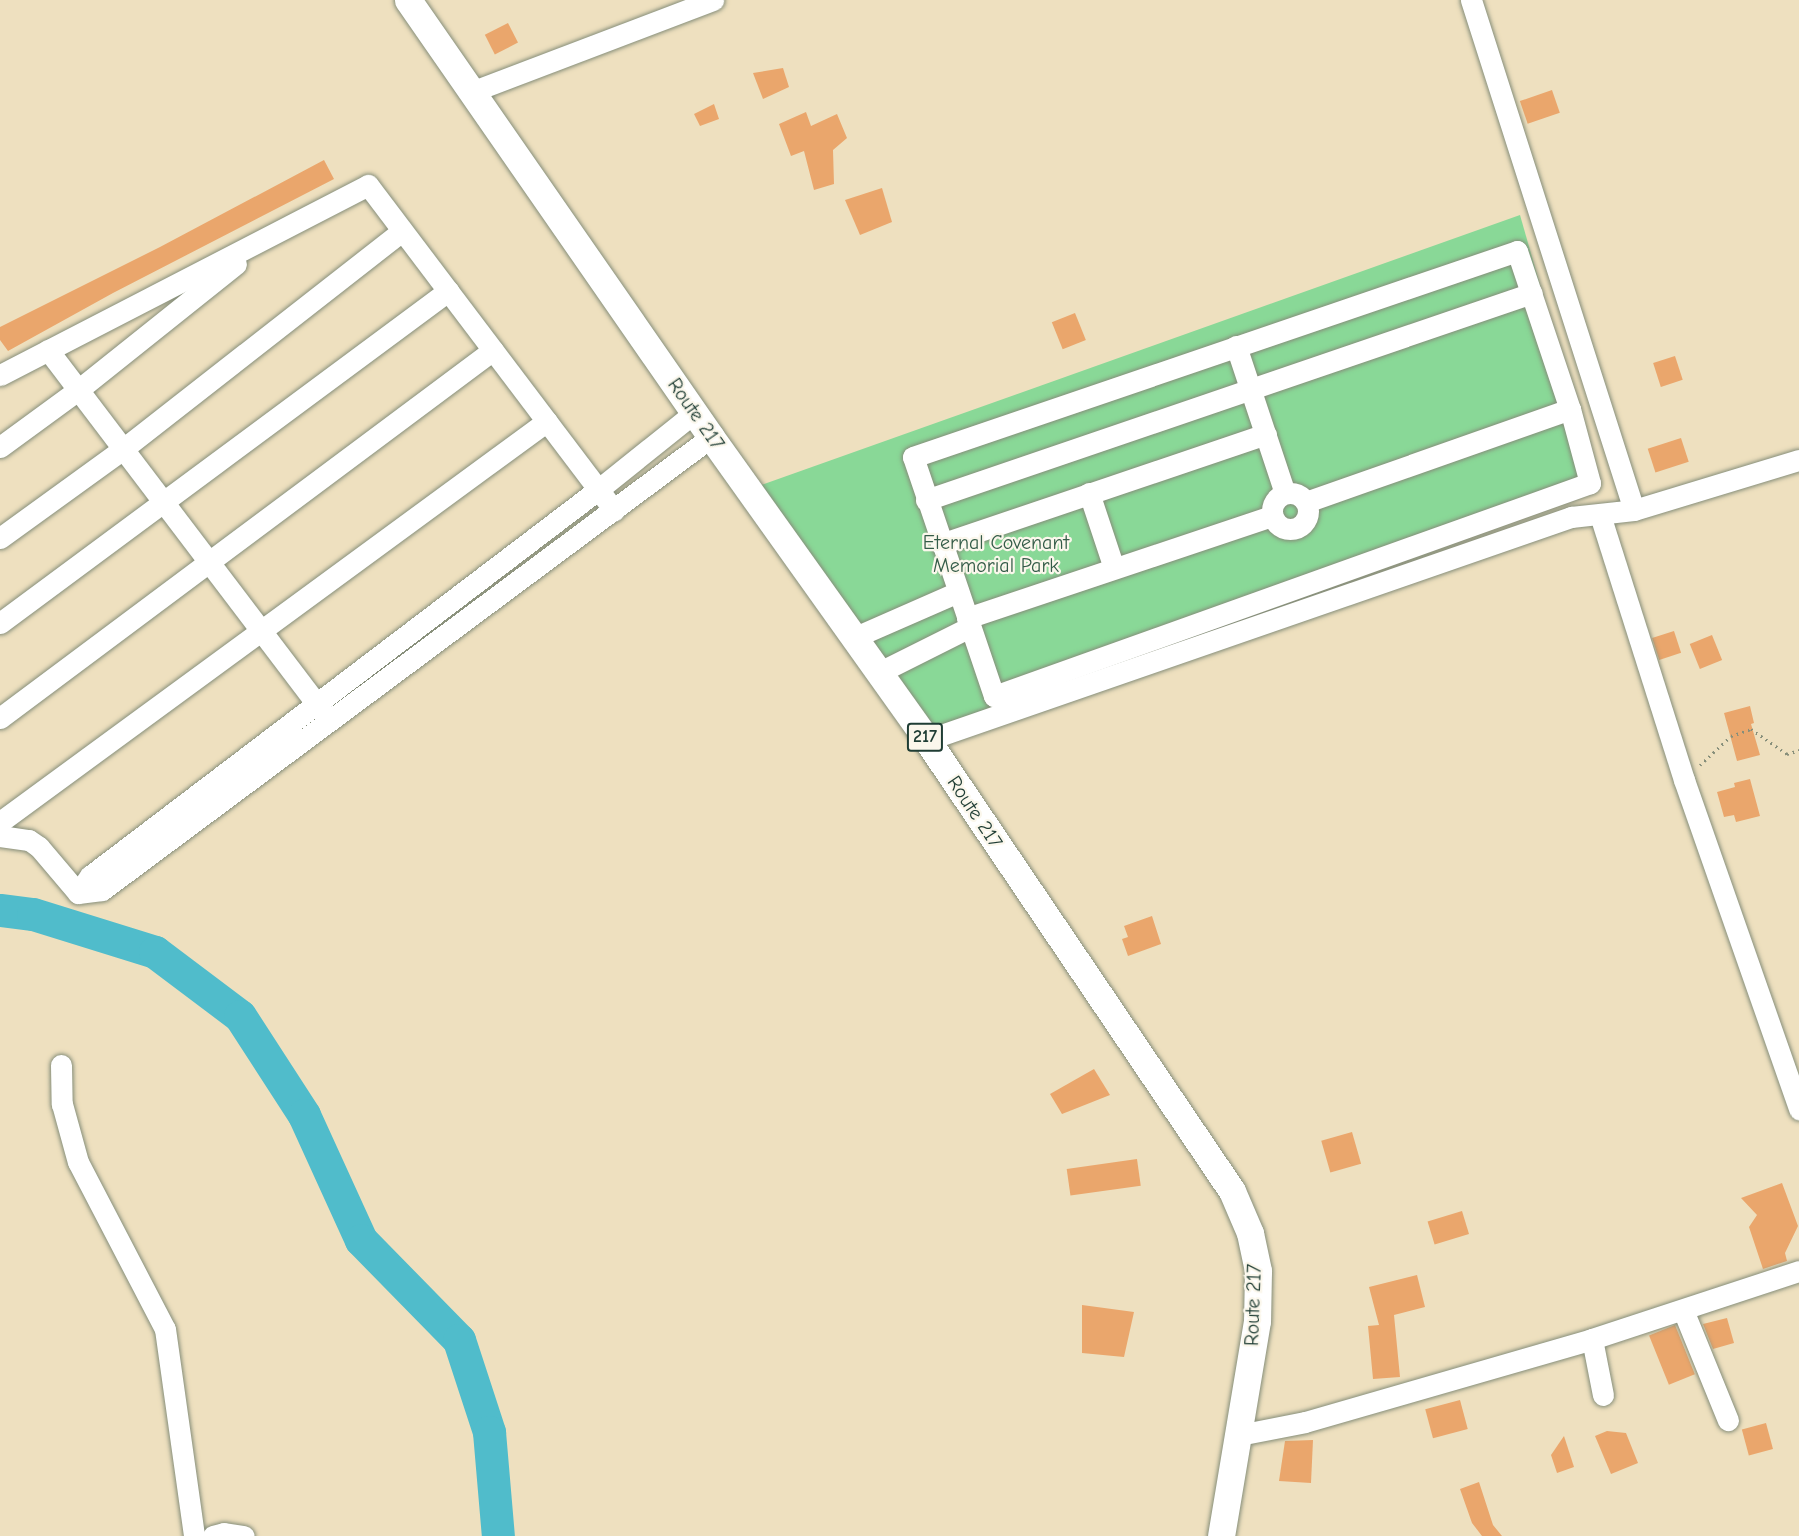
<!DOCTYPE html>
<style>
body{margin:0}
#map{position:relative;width:1799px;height:1536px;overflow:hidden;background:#eee0bf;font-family:"Comic Neue",sans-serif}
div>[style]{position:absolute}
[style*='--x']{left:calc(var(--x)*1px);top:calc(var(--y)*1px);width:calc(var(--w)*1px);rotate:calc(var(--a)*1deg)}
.green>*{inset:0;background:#89d897}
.river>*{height:33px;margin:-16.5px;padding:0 16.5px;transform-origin:16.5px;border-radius:16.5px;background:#50bccb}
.building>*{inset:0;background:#eaa66c;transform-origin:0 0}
.path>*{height:3px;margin-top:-1.5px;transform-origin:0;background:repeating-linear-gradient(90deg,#868e7a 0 1.5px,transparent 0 6px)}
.roads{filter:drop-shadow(0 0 2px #868e7a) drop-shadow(0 0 2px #868e7a)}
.minor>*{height:21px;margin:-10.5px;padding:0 10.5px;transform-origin:10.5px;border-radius:10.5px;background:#fff}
.minor>.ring{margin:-10.5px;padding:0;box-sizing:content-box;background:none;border:21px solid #fff;border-radius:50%}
.major>*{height:27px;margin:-13.5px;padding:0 13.5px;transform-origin:13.5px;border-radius:13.5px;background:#fff}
span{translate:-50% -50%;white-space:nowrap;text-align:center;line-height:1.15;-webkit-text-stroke:4.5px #fbf7ec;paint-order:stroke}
.shield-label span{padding:2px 4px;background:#fbf7ec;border:2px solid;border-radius:4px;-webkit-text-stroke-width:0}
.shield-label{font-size:18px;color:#1f3d34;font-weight:700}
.street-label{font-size:20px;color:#1f3d34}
.park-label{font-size:20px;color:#345c48}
</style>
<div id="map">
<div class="green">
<i style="clip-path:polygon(1520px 215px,1598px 488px,928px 734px,753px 488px)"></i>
</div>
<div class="river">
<i style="--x:0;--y:910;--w:33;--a:7"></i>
<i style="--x:33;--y:914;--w:128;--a:17.3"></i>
<i style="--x:155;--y:952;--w:106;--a:37"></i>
<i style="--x:240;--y:1016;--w:118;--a:57.1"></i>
<i style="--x:304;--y:1115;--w:137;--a:65.5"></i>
<i style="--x:361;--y:1240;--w:140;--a:45.6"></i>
<i style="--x:459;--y:1340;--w:97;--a:71.9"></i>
<i style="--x:489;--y:1432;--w:104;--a:85.1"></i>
</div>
<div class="building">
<i style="left:508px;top:23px;width:22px;height:26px;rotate:63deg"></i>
<i style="clip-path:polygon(783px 68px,789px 87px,763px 99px,753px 73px)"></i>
<i style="left:1552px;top:90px;width:24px;height:34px;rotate:71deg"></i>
<i style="clip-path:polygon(714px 104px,719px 119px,700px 126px,694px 114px)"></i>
<i style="clip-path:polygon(806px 112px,811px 126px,837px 114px,847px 138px,833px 150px,834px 184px,814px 190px,804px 151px,791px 156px,779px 124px)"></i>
<i style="clip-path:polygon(324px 160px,334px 179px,113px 293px,8px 351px,0 340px,0 327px,160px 247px)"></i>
<i style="clip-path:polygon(882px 188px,892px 222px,860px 235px,845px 200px)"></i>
<i style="left:1075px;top:313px;width:29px;height:25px;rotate:68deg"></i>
<i style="left:1675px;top:356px;width:25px;height:23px;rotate:72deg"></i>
<i style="left:1681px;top:438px;width:25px;height:35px;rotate:72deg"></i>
<i style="left:1674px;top:631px;width:23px;height:23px;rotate:72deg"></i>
<i style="left:1712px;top:635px;width:27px;height:24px;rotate:68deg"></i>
<i style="clip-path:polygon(1750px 706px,1754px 723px,1751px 724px,1760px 755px,1737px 761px,1724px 713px)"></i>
<i style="clip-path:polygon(1750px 779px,1760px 816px,1736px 822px,1734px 815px,1724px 817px,1717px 792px,1735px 787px,1734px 783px)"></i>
<i style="clip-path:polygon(1152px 916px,1161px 944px,1128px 956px,1122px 939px,1128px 937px,1124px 926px)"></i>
<i style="clip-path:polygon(1094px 1069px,1110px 1095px,1062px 1114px,1050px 1094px)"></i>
<i style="left:1352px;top:1132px;width:33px;height:32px;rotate:74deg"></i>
<i style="left:1137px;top:1159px;width:27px;height:71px;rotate:82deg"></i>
<i style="clip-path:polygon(1782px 1183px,1798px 1226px,1785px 1253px,1787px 1261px,1763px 1269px,1749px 1227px,1757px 1215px,1741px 1198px)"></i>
<i style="left:1462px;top:1211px;width:24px;height:36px;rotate:73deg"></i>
<i style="clip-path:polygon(1417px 1275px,1425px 1307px,1394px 1315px,1400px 1377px,1373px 1379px,1368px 1326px,1379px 1325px,1369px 1287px)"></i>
<i style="clip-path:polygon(1082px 1305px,1134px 1312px,1124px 1357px,1082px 1353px)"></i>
<i style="clip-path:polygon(1727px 1318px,1734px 1343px,1713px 1349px,1703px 1324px)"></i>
<i style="left:1675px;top:1325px;width:53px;height:28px;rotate:68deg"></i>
<i style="left:1460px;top:1400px;width:30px;height:36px;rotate:75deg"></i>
<i style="left:1766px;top:1423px;width:27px;height:25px;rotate:75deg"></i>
<i style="clip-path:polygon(1607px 1431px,1626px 1433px,1638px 1463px,1611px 1474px,1595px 1436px)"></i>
<i style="clip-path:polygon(1564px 1436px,1574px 1467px,1557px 1473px,1551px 1455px)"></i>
<i style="clip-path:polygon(1313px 1440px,1311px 1483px,1279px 1481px,1285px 1441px)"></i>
<i style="clip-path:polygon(1479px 1482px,1493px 1525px,1502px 1536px,1482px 1536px,1472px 1523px,1460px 1489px)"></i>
</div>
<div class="path">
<i style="--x:1700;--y:765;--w:42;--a:-43.1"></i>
<i style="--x:1731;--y:736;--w:21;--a:-19"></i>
<i style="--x:1751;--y:729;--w:44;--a:34.8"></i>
<i style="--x:1787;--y:754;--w:13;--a:-18"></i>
</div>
<div class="roads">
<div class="minor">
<i style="--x:1471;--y:0;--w:535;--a:72.28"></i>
<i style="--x:471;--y:92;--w:259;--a:-20.8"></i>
<i style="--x:1517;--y:251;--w:167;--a:71.5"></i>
<i style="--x:1570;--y:409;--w:77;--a:74.9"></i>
<i style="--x:1590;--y:483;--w:633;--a:160.33"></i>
<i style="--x:994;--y:696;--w:252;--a:-108.7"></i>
<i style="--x:913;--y:457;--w:638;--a:-18.83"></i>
<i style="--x:1236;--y:346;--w:155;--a:71.6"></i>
<i style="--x:48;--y:350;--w:458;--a:52.8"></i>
<i style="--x:0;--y:375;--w:414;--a:-27.3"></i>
<i style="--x:368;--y:185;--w:408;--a:52.9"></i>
<i style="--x:0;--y:447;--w:97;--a:-36.2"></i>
<i style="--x:78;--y:390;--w:202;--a:-38.6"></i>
<i class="ring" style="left:1272px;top:493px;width:15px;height:15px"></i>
<i style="--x:1089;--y:493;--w:79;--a:71.6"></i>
<i style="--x:926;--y:500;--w:640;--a:-18.86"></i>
<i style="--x:1306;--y:502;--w:280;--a:-19.4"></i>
<i style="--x:1600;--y:515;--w:278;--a:72.4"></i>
<i style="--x:1684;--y:780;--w:349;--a:70.7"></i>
<i style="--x:0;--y:538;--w:152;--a:-35.9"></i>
<i style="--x:123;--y:449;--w:354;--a:-38"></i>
<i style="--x:941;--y:544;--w:343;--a:-18.7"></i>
<i style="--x:967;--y:618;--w:322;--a:-18.5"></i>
<i style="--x:0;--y:623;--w:558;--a:-36.54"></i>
<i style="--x:853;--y:638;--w:115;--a:-23.7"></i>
<i style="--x:878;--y:673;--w:103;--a:-26.6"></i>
<i style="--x:0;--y:718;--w:615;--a:-36.74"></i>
<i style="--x:927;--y:740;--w:682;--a:-19.1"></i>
<i style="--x:1571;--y:517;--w:63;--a:-6.3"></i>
<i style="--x:1634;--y:510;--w:172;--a:-16.9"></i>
<i style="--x:0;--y:822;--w:678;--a:-36.24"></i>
<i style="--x:0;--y:836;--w:29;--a:8"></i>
<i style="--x:29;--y:840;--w:12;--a:35"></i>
<i style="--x:39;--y:847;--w:60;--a:49.7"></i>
<i style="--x:78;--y:893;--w:24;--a:-7"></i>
<i style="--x:102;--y:890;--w:759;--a:-36.64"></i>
<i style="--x:78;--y:893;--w:21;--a:-55"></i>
<i style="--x:90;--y:876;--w:639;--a:-37.25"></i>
<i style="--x:599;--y:489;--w:123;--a:-38.7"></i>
<i style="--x:61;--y:1065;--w:39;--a:89"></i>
<i style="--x:62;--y:1104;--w:60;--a:74.6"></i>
<i style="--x:78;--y:1162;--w:188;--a:62.5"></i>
<i style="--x:165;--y:1329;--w:209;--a:82"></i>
<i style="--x:1683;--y:1310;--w:119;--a:67.8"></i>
<i style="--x:1592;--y:1339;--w:57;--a:78.9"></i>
<i style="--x:1239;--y:1435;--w:67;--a:-11.1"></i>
<i style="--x:1305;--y:1422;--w:299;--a:-16.1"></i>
<i style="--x:1592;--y:1339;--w:218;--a:-18.2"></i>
<i style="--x:213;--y:1536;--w:11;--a:-15"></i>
<i style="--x:224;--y:1533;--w:20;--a:9"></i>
</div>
<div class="major">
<i style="--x:408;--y:0;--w:532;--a:55.26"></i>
<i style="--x:711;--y:437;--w:372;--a:54.5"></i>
<i style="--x:927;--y:740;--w:544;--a:55.93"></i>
<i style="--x:1232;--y:1191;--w:46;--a:66.8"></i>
<i style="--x:1250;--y:1233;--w:39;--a:78"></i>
<i style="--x:1258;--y:1271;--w:50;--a:91.1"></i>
<i style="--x:1257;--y:1321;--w:218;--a:99.5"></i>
</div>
</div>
<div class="shield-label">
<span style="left:925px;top:737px">217</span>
</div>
<div class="street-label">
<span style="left:696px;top:414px;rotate:55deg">Route 217</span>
<span style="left:975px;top:812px;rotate:56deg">Route 217</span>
<span style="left:1253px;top:1305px;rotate:-88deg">Route 217</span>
</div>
<div class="park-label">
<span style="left:996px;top:554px">Eternal Covenant<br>Memorial Park</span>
</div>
</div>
